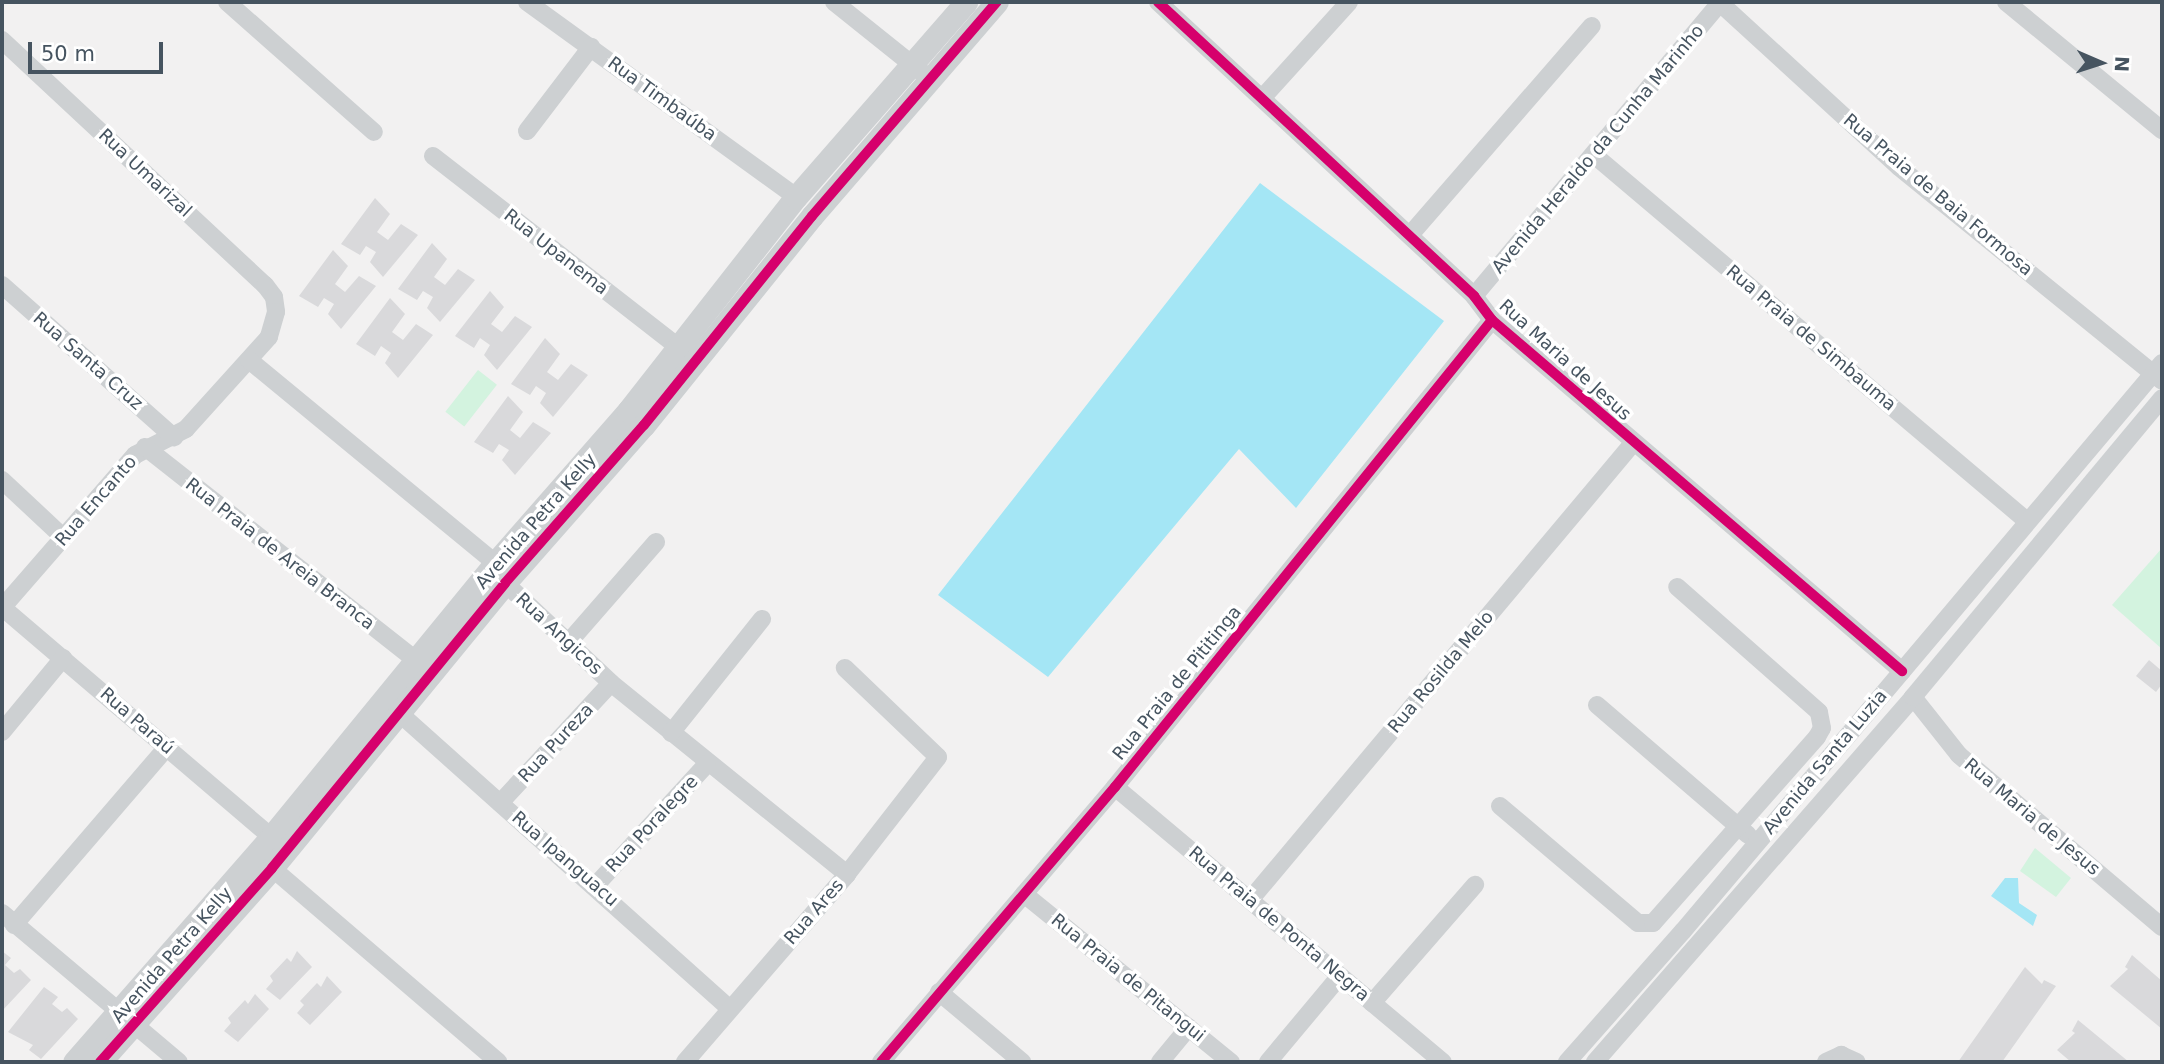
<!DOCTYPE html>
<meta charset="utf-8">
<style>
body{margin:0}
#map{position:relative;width:2164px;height:1064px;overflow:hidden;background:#f2f1f1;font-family:"DejaVu Sans",sans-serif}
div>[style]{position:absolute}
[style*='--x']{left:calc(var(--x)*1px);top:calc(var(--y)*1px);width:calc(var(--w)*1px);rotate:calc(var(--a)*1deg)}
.green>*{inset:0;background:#d3f3df;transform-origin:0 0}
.water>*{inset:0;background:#a4e6f5}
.building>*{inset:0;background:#d9d9db}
.minor>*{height:18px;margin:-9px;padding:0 9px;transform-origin:9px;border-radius:9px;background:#cdd0d2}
.tertiary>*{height:23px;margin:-11.5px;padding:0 11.5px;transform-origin:11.5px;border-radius:11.5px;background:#cdd0d2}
.cycleway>*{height:10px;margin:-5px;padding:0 5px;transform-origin:5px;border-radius:5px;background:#d6006c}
span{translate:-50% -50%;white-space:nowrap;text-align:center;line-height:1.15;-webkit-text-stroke:7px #fff;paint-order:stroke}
.street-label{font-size:18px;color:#465460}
.frame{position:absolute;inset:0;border:4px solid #465460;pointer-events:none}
.north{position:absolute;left:2066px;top:28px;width:70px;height:70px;-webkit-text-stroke:5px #fff;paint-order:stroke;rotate:93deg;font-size:19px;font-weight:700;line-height:28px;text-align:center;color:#465460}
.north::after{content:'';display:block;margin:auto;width:24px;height:32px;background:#465460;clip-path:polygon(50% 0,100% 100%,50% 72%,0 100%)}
.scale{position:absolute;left:28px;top:42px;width:135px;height:32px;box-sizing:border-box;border:4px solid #465460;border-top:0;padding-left:9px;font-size:21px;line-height:24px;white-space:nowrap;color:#465460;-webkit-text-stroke:5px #fff;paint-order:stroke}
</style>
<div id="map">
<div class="green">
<i style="left:478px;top:370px;width:24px;height:53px;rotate:38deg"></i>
<i style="clip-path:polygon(2162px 548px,2162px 649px,2112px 605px)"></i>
<i style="clip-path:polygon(2035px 848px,2071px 878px,2056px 897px,2020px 871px)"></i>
</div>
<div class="water">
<i style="clip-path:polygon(1260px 183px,1444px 321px,1296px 508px,1239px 449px,1048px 677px,938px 595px)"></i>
<i style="clip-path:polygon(2005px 878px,2018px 878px,2019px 903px,2037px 915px,2033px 926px,1991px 896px)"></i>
</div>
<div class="building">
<i style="clip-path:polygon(375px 198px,390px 214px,377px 232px,388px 240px,401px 224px,418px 235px,383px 277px,370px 262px,376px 252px,366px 246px,360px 255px,341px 244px)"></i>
<i style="clip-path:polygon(432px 243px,447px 259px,434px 277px,445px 285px,458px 269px,475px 280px,440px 322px,427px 308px,433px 297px,423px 291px,417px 300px,398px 289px)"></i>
<i style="clip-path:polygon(333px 250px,348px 266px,335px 284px,345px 292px,359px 276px,376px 286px,341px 329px,328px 314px,334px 304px,324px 298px,318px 307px,299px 296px)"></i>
<i style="clip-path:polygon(490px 291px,504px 307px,491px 324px,502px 332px,515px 316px,532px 327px,497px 370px,484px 355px,490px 345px,480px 338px,474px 348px,455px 336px)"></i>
<i style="clip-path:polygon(390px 298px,405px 314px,392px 332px,403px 340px,416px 324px,433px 335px,398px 378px,385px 363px,391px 353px,381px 346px,375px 356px,356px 344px)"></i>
<i style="clip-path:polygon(545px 338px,560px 354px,547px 372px,558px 380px,571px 364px,588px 375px,553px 417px,540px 403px,546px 393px,536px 386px,530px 395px,511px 384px)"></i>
<i style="clip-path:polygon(508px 396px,523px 412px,510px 430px,520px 438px,533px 422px,551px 433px,515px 475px,502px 460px,509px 450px,499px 444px,493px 453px,474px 442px)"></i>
<i style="clip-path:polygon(2149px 660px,2162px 671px,2162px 684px,2156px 692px,2136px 676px)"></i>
<i style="clip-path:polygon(2px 951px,11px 958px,5px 965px,14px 973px,20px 969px,31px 980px,2px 1011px)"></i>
<i style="clip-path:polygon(297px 951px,312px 967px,280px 1000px,266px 989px,273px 981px,270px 976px,287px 958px,291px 962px)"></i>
<i style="clip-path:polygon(2132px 955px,2162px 981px,2162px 1029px,2110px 986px,2128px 969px,2125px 967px)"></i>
<i style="clip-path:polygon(2025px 967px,2042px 984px,2044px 980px,2056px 986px,2002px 1062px,1958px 1062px)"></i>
<i style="clip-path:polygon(327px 976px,342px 992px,310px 1025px,297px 1013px,304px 1005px,300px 1001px,317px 983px,321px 987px)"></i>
<i style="clip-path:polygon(44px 987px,58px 997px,52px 1004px,62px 1012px,67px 1008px,78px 1019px,41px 1059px,29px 1050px,33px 1045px,8px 1032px)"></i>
<i style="clip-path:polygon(255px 994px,269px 1009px,238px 1042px,224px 1031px,231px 1023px,228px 1018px,245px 1000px,248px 1004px)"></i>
<i style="clip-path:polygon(2078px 1020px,2129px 1062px,2071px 1062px,2057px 1050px,2075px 1033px,2072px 1031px)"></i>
</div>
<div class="minor">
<i style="--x:227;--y:2;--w:196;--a:41.5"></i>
<i style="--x:527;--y:2;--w:332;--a:35.9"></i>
<i style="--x:834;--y:2;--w:122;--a:38.7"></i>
<i style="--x:1158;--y:2;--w:432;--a:42.9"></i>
<i style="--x:1474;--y:296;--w:30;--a:53"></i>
<i style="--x:1492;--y:320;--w:540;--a:40.57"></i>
<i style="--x:1719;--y:2;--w:244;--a:42.5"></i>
<i style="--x:1899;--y:167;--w:339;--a:39.1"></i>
<i style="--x:2006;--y:2;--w:202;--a:39.4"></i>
<i style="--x:2;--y:40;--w:359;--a:43"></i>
<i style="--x:265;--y:285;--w:15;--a:53"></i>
<i style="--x:274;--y:297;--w:15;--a:82"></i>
<i style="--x:276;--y:312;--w:26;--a:106"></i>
<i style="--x:269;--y:337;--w:124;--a:132.1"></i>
<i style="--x:186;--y:429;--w:57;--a:153"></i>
<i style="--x:135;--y:455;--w:203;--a:131"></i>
<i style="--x:1263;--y:97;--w:128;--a:-47.8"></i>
<i style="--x:527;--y:131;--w:106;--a:-52.7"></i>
<i style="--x:1594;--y:155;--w:567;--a:40.21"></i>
<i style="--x:433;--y:156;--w:311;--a:37.9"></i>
<i style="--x:1410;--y:235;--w:277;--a:-49"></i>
<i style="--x:2;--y:285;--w:230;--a:41.5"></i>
<i style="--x:1474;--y:296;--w:384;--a:-50"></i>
<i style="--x:249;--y:360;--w:319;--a:39.5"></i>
<i style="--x:495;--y:563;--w:22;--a:63"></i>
<i style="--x:505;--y:583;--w:146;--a:43.3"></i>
<i style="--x:611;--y:683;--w:304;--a:39"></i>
<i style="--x:145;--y:447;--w:345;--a:38.2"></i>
<i style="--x:2;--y:480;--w:83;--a:43.1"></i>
<i style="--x:2;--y:607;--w:354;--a:40.5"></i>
<i style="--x:568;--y:643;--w:134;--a:-48.9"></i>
<i style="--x:1913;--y:697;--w:74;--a:51.6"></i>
<i style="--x:1959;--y:755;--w:266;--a:40.3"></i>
<i style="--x:1597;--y:705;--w:199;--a:40.7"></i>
<i style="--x:398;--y:712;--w:445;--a:41.8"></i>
<i style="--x:2;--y:732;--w:96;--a:-50.5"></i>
<i style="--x:671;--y:733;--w:146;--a:-51.4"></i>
<i style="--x:1115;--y:787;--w:428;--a:40"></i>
<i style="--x:500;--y:803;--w:163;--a:-47.2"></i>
<i style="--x:1500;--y:806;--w:181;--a:40.3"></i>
<i style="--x:1638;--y:923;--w:15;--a:0"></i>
<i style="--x:1653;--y:923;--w:248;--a:-48.6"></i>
<i style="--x:1817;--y:737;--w:10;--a:-61"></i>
<i style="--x:1822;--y:728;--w:16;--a:-101"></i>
<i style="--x:1819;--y:712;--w:189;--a:-138.6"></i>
<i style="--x:272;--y:868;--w:298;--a:40.6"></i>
<i style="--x:596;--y:885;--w:164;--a:-47.5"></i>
<i style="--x:1024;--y:894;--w:267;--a:39.1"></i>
<i style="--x:1250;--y:900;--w:596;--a:-50.03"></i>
<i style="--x:2;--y:913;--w:231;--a:40.1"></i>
<i style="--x:14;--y:925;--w:235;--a:-49.3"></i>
<i style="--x:939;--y:992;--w:109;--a:40.1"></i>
<i style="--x:1372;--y:1003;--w:157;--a:-48.9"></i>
<i style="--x:685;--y:1062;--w:248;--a:-49.2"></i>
<i style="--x:847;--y:874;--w:148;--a:-52.1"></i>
<i style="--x:938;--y:757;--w:129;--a:-136.3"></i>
<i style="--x:881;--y:1062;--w:361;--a:-49.6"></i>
<i style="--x:1115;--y:787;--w:600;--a:-51.09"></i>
<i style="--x:1160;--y:1062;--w:45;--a:-50.4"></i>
<i style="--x:1268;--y:1062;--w:112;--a:-50.1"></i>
<i style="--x:1567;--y:1062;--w:175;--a:-48.5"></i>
<i style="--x:1683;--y:931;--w:743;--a:-49.86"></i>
<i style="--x:1595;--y:1062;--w:484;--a:-48.9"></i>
<i style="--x:1913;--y:697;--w:389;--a:-50.2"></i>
<i style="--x:1826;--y:1062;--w:17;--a:-25"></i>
<i style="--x:1841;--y:1055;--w:17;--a:24"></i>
</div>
<div class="tertiary">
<i style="--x:74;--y:1062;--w:299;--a:-48.8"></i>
<i style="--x:271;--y:837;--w:354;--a:-50.7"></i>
<i style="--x:495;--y:563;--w:202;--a:-48.8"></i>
<i style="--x:628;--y:411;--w:272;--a:-51.9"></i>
<i style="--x:796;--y:197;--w:259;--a:-48.9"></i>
<i style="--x:100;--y:1062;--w:259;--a:-48.4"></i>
<i style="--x:272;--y:868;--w:368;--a:-50.7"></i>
<i style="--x:505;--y:583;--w:210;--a:-48.7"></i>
<i style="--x:644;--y:425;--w:268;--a:-51.2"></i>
<i style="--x:812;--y:216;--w:283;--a:-49.2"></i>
</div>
<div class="cycleway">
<i style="--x:1158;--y:2;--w:432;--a:42.9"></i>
<i style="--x:1474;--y:296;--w:30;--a:53"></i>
<i style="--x:1492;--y:320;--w:540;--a:40.57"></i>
<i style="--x:100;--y:1062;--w:259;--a:-48.4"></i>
<i style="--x:272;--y:868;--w:368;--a:-50.7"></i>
<i style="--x:505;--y:583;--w:210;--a:-48.7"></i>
<i style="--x:644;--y:425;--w:268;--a:-51.2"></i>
<i style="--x:812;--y:216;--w:283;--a:-49.2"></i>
<i style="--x:881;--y:1062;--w:361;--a:-49.6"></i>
<i style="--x:1115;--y:787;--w:600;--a:-51.09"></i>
</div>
<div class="street-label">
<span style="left:662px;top:99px;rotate:36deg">Rua Timbaúba</span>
<span style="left:1598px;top:149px;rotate:-50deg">Avenida Heraldo da Cunha Marinho</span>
<span style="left:145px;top:173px;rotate:43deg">Rua Umarizal</span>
<span style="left:1938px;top:195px;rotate:40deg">Rua Praia de Baia Formosa</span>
<span style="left:556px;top:252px;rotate:38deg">Rua Upanema</span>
<span style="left:1811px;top:338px;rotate:40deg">Rua Praia de Simbauma</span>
<span style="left:1565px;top:360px;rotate:42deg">Rua Maria de Jesus</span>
<span style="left:88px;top:361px;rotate:41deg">Rua Santa Cruz</span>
<span style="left:96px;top:501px;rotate:-49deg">Rua Encanto</span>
<span style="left:536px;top:521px;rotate:-49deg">Avenida Petra Kelly</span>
<span style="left:280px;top:554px;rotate:38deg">Rua Praia de Areia Branca</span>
<span style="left:559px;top:634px;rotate:43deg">Rua Angicos</span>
<span style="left:1441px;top:672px;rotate:-50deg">Rua Rosilda Melo</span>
<span style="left:1177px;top:683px;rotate:-51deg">Rua Praia de Pititinga</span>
<span style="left:137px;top:721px;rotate:41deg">Rua Paraú</span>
<span style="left:556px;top:743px;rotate:-47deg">Rua Pureza</span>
<span style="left:1825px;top:762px;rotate:-50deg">Avenida Santa Luzia</span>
<span style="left:2032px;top:817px;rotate:40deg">Rua Maria de Jesus</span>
<span style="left:652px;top:824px;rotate:-47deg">Rua Poralegre</span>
<span style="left:565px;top:859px;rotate:41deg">Rua Ipanguacu</span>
<span style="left:814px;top:912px;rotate:-49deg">Rua Ares</span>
<span style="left:1279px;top:924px;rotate:40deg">Rua Praia de Ponta Negra</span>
<span style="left:172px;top:955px;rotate:-49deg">Avenida Petra Kelly</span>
<span style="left:1128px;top:978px;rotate:39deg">Rua Praia de Pitangui</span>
</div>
<div class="frame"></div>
<div class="north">N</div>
<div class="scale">50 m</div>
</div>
